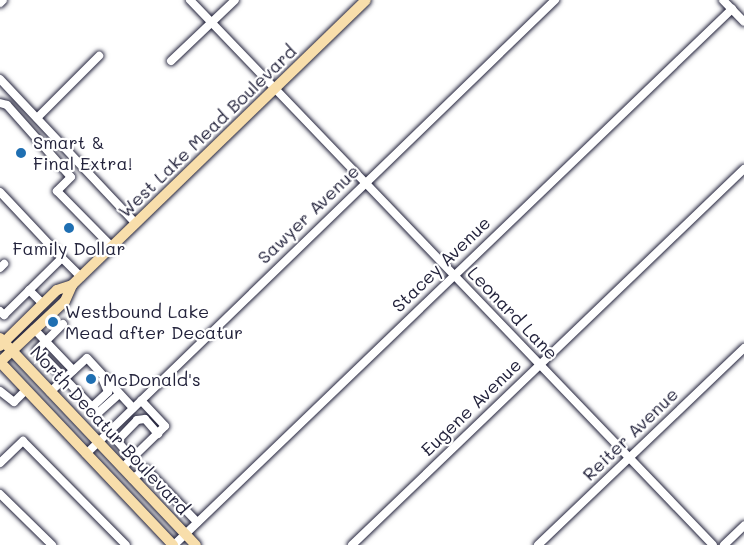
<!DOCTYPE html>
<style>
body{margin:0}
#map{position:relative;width:744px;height:545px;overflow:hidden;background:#fff;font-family:Mali,sans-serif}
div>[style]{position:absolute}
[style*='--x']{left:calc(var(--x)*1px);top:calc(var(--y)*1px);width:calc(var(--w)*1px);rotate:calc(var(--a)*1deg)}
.roads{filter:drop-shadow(0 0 2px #22223b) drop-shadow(0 0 2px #22223b)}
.minor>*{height:8px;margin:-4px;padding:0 4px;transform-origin:4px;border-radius:4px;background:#fff}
.major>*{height:10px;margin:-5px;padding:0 5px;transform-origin:5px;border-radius:5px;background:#f8deab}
.dots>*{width:16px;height:16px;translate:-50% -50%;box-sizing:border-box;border:3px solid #fff;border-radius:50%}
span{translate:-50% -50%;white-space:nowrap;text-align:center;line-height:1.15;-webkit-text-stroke:4.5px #fff;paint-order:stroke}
.street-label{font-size:18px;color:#22223b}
.poi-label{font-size:18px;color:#22223b}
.left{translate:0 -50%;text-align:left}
</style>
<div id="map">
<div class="roads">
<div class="minor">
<i style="--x:190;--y:0;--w:755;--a:46.18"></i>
<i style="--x:723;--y:0;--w:30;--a:46"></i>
<i style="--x:0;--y:3;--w:4;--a:-45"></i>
<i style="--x:171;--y:61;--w:88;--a:-43.6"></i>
<i style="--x:0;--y:79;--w:197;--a:46.8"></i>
<i style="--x:0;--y:103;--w:7;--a:16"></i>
<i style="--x:7;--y:105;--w:96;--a:48.4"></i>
<i style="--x:71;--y:177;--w:20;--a:135"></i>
<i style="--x:57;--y:191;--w:78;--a:45.5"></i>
<i style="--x:37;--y:118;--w:88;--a:-45"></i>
<i style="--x:0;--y:192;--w:91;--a:46.8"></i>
<i style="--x:0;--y:268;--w:6;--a:-45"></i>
<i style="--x:29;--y:290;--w:20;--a:45"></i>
<i style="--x:0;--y:311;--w:6;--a:45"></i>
<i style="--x:4;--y:315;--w:81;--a:-44.5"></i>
<i style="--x:62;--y:258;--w:27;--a:45"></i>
<i style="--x:63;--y:324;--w:37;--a:135"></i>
<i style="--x:37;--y:350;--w:88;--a:45.9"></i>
<i style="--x:98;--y:413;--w:28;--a:-42"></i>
<i style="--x:34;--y:329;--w:57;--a:46.4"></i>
<i style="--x:0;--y:391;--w:18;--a:38"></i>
<i style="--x:14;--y:402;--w:17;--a:-45"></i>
<i style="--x:50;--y:392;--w:50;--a:-42.6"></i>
<i style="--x:87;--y:358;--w:68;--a:47.4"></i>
<i style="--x:92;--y:407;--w:22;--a:-43"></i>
<i style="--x:108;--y:392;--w:13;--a:-113"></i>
<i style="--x:86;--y:454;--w:653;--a:-44.07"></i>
<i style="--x:132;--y:458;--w:23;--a:-131"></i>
<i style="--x:117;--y:441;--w:29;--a:-46"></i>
<i style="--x:137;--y:420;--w:8;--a:-7"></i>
<i style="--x:145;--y:419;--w:20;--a:49"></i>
<i style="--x:0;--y:463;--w:32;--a:-44"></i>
<i style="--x:23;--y:441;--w:146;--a:45.3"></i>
<i style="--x:122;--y:468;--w:60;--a:-44.3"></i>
<i style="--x:165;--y:426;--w:35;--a:-133"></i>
<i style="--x:132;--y:479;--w:17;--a:-36"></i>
<i style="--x:146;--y:469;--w:74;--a:46.1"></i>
<i style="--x:0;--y:494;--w:73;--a:44.4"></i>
<i style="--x:174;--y:545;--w:774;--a:-43.85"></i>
<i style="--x:352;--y:545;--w:543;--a:-43.81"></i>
<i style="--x:538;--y:545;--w:285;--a:-43.7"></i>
<i style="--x:724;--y:545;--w:28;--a:-44"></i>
</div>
<div class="major">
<i style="--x:0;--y:338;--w:285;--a:46.6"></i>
<i style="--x:0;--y:346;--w:80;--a:-44.5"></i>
<i style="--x:57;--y:290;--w:16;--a:-18"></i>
<i style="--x:0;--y:362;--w:89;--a:-43.2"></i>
<i style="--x:65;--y:301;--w:17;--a:-66"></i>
<i style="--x:72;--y:285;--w:409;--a:-44.1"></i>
<i style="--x:0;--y:362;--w:252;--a:46.6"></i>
</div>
</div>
<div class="dots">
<i style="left:21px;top:153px;background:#1f6fb2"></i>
<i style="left:69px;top:228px;background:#1f6fb2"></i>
<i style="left:53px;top:322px;background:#1f6fb2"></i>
<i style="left:91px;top:379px;background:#1f6fb2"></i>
</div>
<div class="street-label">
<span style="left:207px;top:131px;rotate:-44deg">West Lake Mead Boulevard</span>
<span style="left:308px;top:214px;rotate:-44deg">Sawyer Avenue</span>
<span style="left:441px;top:264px;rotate:-44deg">Stacey Avenue</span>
<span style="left:513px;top:313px;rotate:46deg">Leonard Lane</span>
<span style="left:471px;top:407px;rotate:-44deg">Eugene Avenue</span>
<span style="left:110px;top:430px;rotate:47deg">North Decatur Boulevard</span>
<span style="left:630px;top:434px;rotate:-44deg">Reiter Avenue</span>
</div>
<div class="poi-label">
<span class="left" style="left:33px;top:153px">Smart &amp;<br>Final Extra!</span>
<span style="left:69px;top:248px">Family Dollar</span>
<span class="left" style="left:65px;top:322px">Westbound Lake<br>Mead after Decatur</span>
<span class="left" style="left:103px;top:379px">McDonald's</span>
</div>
</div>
